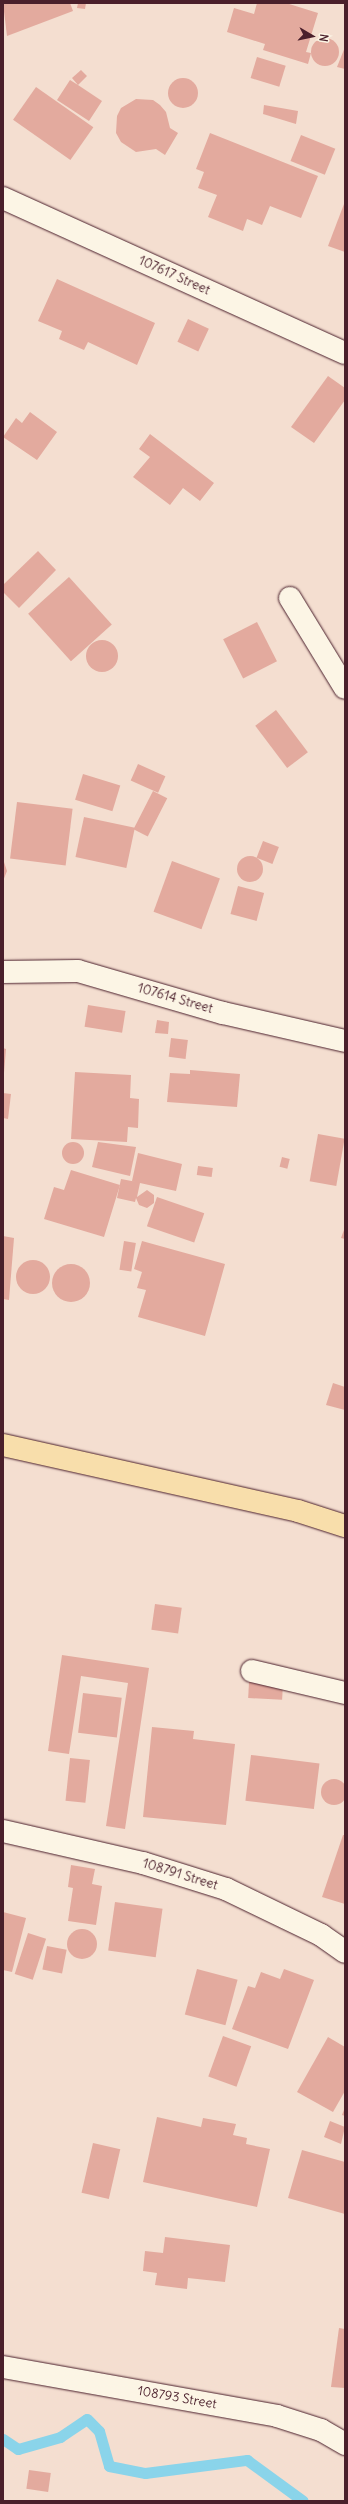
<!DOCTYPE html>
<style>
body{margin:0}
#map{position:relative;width:348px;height:2504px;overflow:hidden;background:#f4ded0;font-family:Delius,sans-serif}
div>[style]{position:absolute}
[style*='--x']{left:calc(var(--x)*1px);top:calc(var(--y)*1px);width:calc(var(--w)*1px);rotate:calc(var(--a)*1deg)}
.stream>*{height:11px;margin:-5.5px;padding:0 5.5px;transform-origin:5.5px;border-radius:5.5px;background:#8ad4ea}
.building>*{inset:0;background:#e3aa9e;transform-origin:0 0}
.round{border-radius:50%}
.roads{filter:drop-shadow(0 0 1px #4a1f2b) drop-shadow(0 0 1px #4a1f2b)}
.minor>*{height:22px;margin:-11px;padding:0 11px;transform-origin:11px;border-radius:11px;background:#fcf5e5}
.major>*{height:22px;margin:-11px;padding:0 11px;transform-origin:11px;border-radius:11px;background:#f8deab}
span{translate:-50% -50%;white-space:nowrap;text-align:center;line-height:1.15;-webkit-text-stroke:3px #fcf5e5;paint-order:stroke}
.street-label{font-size:13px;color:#4a1f2b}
.frame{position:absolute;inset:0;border:4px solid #4a1f2b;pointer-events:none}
.north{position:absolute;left:292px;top:16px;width:40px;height:40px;-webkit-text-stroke:3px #fcf5e5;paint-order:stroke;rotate:99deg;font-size:11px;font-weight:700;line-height:16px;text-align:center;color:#4a1f2b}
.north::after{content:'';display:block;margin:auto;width:14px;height:18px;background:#4a1f2b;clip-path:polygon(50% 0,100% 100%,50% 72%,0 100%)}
</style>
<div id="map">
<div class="stream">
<i style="--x:3;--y:2439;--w:18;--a:34"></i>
<i style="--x:18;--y:2449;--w:44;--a:-15.9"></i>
<i style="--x:60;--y:2437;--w:32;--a:-34"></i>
<i style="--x:87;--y:2419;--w:17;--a:45"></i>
<i style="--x:99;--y:2431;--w:36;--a:74"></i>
<i style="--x:109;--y:2466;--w:37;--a:11"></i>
<i style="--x:145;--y:2473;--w:103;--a:-7.3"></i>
<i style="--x:247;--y:2460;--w:69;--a:36.2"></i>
</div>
<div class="building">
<i style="clip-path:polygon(3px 3px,70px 3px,73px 11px,7px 36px)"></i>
<i style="clip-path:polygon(78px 3px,86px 3px,85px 9px,77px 8px)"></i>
<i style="clip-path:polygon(257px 3px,286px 3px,318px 13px,306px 52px,311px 53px,308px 64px,263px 50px,265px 44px,227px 32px,234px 8px,254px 14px)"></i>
<i class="round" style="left:311px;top:38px;width:28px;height:28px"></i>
<i style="clip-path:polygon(345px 47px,345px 69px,337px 67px)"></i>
<i style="left:257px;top:57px;width:30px;height:22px;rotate:17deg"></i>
<i style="clip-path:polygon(81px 70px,87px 76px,78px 85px,102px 101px,89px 121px,57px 100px,70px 80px,78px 85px,72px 78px)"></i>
<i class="round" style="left:168px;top:78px;width:30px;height:30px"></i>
<i style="left:36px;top:87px;width:70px;height:40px;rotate:35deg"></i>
<i style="clip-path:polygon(136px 99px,153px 100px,160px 105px,166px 112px,170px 128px,178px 133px,165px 155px,156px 149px,136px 152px,121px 142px,116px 133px,117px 116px,121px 108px)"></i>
<i style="clip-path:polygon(264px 105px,298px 111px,296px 124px,263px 114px)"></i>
<i style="clip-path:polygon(210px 133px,318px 176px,301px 218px,270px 206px,262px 225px,247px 219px,243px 231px,208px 217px,217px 195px,198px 188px,204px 172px,196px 169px)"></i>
<i style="left:301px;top:135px;width:37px;height:28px;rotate:22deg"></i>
<i style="clip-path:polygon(344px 204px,345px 204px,345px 252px,328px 246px)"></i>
<i style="clip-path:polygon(57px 279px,155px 323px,137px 365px,88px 342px,84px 350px,59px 339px,62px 331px,38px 321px)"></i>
<i style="left:188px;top:319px;width:23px;height:25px;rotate:25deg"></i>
<i style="clip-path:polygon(328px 376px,345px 388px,345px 400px,314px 443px,291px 427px)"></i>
<i style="clip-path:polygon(30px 412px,57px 432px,37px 460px,3px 437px,16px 418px,22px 423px)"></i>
<i style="clip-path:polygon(150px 434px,214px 483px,200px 501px,183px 488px,170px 505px,133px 477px,150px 457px,139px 449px)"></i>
<i style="clip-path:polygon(38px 551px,56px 570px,19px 608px,3px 592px,3px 585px)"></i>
<i style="left:69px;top:577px;width:64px;height:55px;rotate:48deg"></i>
<i style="left:257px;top:622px;width:44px;height:38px;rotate:63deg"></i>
<i class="round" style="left:86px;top:640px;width:32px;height:32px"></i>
<i style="left:276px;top:710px;width:53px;height:26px;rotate:53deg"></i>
<i style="left:138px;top:764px;width:30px;height:18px;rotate:24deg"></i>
<i style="left:83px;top:774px;width:39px;height:27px;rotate:17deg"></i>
<i style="left:153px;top:791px;width:16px;height:43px;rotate:27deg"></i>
<i style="left:17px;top:802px;width:56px;height:57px;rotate:7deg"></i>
<i style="left:84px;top:817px;width:52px;height:41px;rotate:12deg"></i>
<i style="left:263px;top:841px;width:17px;height:18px;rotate:21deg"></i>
<i class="round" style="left:237px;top:856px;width:26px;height:26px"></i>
<i style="clip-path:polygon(3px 859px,7px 871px,3px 881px)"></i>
<i style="left:172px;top:861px;width:51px;height:54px;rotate:20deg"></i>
<i style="left:238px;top:886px;width:27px;height:29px;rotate:15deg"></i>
<i style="left:88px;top:1005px;width:38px;height:22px;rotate:9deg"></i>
<i style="clip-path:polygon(157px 1020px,169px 1022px,168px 1034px,155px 1033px)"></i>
<i style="left:171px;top:1038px;width:17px;height:19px;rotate:7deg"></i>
<i style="clip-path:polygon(3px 1048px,6px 1049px,4px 1073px,3px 1072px)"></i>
<i style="clip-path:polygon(190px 1070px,240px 1074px,237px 1107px,167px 1102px,170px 1073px,190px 1074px)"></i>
<i style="clip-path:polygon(75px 1072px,131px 1075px,130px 1098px,139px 1099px,138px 1128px,128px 1127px,127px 1142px,71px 1139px)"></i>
<i style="clip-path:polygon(3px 1093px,11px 1094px,8px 1119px,3px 1118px)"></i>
<i style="left:318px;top:1134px;width:27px;height:48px;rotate:10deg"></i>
<i style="clip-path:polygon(98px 1142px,136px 1147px,130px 1176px,92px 1167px)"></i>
<i class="round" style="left:62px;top:1142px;width:22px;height:22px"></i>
<i style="clip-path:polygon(138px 1153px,182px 1164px,176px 1191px,140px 1183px,137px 1197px,147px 1190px,154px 1195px,154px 1203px,147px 1208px,139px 1205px,136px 1198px,135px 1202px,117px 1198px,121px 1179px,137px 1182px,132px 1181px)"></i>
<i style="left:282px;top:1157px;width:8px;height:10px;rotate:14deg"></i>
<i style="left:198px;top:1166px;width:15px;height:9px;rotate:8deg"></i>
<i style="clip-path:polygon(71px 1170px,120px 1185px,104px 1237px,44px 1219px,54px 1187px,64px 1190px)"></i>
<i style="left:157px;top:1197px;width:50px;height:31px;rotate:19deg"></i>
<i style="clip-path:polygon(345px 1227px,345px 1239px,341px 1238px)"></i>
<i style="clip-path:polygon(3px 1236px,14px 1238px,9px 1300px,3px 1299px)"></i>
<i style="left:124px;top:1241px;width:12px;height:29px;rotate:9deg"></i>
<i style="clip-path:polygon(142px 1241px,225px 1264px,205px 1336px,138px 1317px,146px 1290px,137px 1288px,142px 1272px,134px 1269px)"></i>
<i class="round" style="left:16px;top:1260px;width:34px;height:34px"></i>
<i class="round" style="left:52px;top:1264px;width:38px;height:38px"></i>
<i style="clip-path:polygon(333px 1383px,345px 1387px,345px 1410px,326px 1405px)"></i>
<i style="left:155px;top:1604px;width:27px;height:26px;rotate:8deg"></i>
<i style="clip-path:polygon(62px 1655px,149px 1668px,125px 1829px,106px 1826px,128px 1683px,81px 1676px,69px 1754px,48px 1751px)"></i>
<i style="left:249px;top:1682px;width:34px;height:16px;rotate:3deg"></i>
<i style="left:83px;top:1693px;width:39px;height:40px;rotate:7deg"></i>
<i style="clip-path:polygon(152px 1727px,194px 1731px,193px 1739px,235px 1744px,226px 1825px,143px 1817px)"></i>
<i style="left:251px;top:1755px;width:69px;height:46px;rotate:7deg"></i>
<i style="left:70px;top:1758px;width:20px;height:43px;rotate:6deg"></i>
<i class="round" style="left:321px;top:1779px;width:26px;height:26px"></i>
<i style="clip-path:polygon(343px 1835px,345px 1835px,345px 1904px,322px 1897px)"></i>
<i style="clip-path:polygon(71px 1865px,95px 1869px,92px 1884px,102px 1886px,96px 1925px,68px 1921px,73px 1888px,68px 1887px)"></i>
<i style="left:115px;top:1902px;width:48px;height:49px;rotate:8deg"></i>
<i style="clip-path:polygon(3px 1912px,26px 1918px,12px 1972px,3px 1970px)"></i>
<i class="round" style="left:67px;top:1929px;width:30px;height:30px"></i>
<i style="left:28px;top:1933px;width:19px;height:43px;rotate:18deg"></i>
<i style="left:47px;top:1946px;width:20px;height:24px;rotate:11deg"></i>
<i style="left:197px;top:1969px;width:42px;height:47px;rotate:15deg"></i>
<i style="clip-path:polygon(284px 1969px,314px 1980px,288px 2049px,232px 2029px,248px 1986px,255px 1988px,261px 1972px,280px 1979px)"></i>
<i style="left:223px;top:2036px;width:30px;height:43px;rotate:20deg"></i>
<i style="clip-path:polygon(328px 2037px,345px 2047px,345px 2091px,333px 2112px,297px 2092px)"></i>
<i style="clip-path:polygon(345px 2107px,345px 2116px,342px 2115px)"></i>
<i style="clip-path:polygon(157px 2117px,201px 2127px,203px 2118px,236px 2124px,233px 2135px,247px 2138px,246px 2144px,270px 2149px,257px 2207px,143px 2182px)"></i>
<i style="clip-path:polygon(330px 2121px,345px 2127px,341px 2144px,324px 2137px)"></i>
<i style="left:93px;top:2143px;width:28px;height:51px;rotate:13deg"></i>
<i style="clip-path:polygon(302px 2150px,345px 2162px,345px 2214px,288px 2198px)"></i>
<i style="clip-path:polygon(165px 2237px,230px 2245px,225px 2282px,188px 2278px,187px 2289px,155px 2285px,157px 2273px,143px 2271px,145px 2251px,163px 2253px)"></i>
<i style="clip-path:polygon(339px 2328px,345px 2329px,345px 2388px,331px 2387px)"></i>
<i style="left:29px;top:2470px;width:22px;height:19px;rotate:8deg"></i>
</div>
<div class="roads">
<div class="minor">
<i style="--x:3;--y:198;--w:375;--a:24.4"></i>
<i style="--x:290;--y:598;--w:105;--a:58.6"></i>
<i style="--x:3;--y:972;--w:75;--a:-0.8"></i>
<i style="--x:78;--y:971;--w:151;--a:16.2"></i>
<i style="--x:223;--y:1013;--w:125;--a:12.9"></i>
<i style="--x:252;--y:1671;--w:96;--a:13.3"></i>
<i style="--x:3;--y:1831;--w:144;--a:12.9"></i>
<i style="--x:143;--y:1863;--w:87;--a:17.4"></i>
<i style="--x:226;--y:1889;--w:106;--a:25.8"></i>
<i style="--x:321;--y:1935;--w:29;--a:35"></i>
<i style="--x:3;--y:2367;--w:278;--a:10.1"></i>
<i style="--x:277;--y:2416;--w:46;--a:17.7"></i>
<i style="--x:321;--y:2430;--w:28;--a:30"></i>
</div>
<div class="major">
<i style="--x:3;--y:1445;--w:302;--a:12.6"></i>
<i style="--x:298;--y:1511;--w:49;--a:17.7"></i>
</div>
</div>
<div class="street-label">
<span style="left:174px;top:276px;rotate:24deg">107617 Street</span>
<span style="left:175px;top:999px;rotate:16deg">107614 Street</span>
<span style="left:180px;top:1875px;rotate:17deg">108791 Street</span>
<span style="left:177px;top:2398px;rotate:10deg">108793 Street</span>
</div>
<div class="frame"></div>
<div class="north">N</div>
</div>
